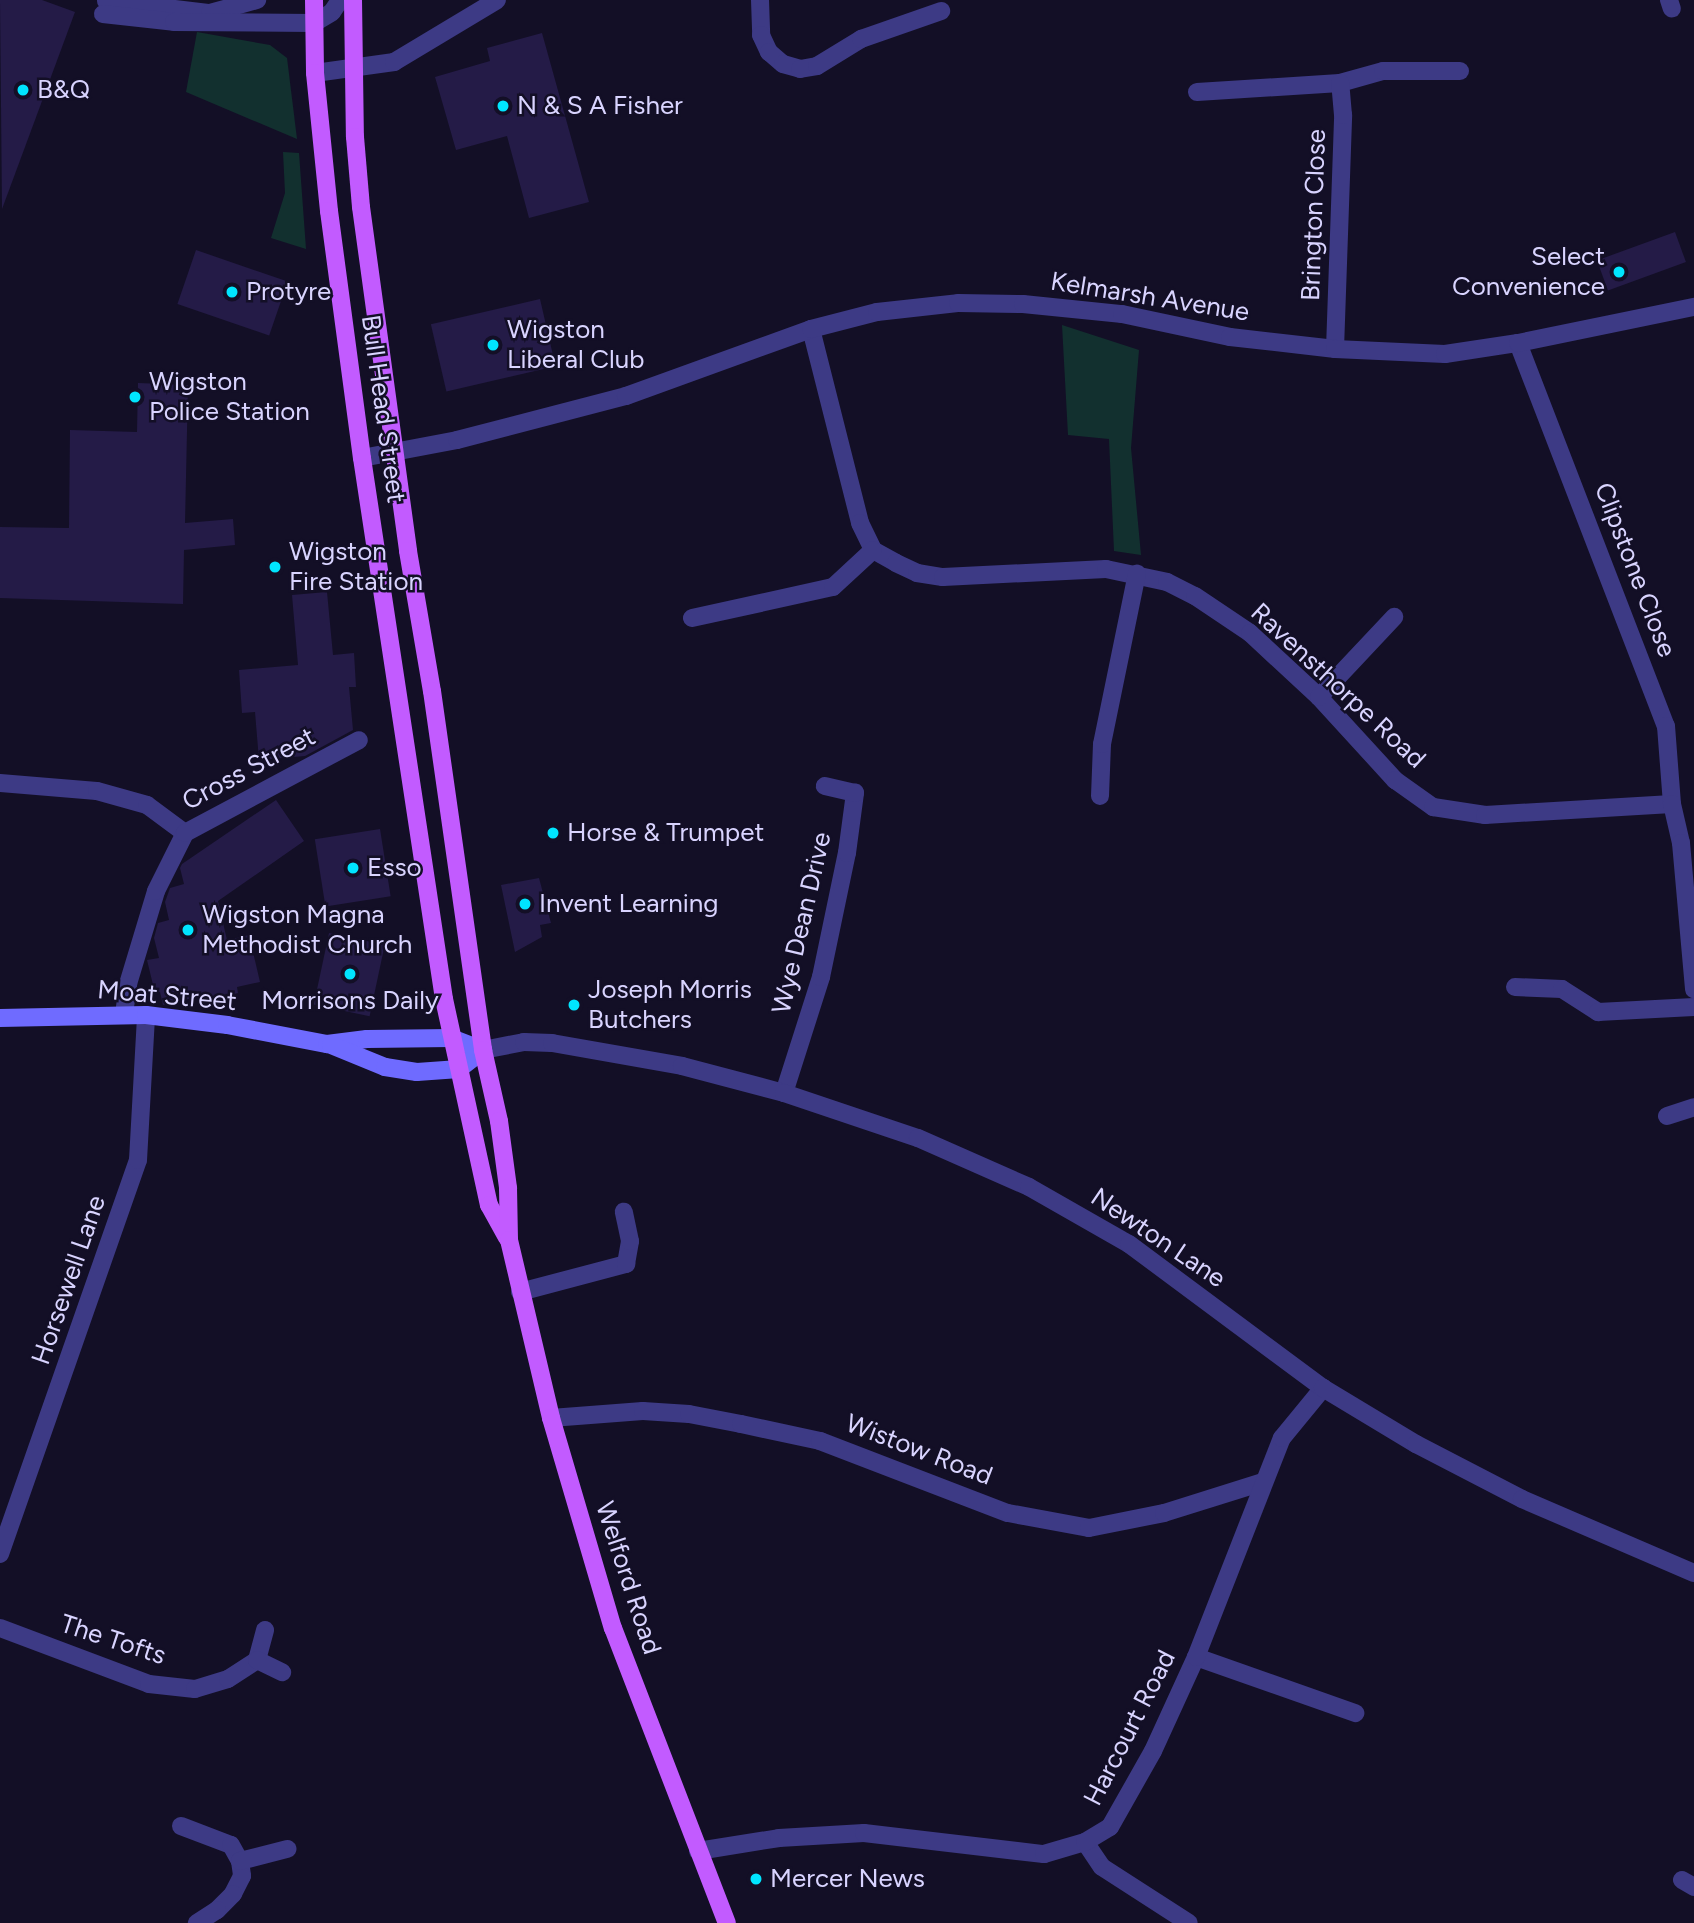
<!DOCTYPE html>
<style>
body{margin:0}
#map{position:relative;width:1694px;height:1923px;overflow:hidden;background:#130f26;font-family:Figtree,sans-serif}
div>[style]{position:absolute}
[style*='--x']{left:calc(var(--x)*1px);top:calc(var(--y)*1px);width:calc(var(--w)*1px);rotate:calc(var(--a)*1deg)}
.green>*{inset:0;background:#12302f}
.building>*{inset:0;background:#241b47;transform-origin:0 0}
.minor>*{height:18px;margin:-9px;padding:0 9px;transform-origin:9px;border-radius:9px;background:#3d3a85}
.tertiary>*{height:18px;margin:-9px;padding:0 9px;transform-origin:9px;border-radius:9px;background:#3d3a85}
.secondary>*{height:18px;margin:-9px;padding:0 9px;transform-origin:9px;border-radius:9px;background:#6f6bff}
.primary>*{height:18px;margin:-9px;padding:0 9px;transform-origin:9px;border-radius:9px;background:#c25bff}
.dots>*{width:19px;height:19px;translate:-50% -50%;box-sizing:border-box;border:4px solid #130f26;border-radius:50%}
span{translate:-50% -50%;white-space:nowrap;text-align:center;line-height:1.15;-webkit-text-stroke:5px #130f26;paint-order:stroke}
.poi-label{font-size:26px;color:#d9d4ff}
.left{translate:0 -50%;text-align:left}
.right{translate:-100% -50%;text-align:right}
.street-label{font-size:26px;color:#d9d4ff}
</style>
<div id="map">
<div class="green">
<i style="clip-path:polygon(197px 32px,270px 45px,287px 58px,297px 139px,186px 92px)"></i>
<i style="clip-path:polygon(283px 152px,299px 153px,306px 249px,271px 238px,285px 193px)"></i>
<i style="clip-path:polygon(1062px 325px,1139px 350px,1131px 448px,1141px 555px,1114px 551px,1109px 439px,1068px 435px)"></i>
</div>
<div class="building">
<i style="clip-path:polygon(0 0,42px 0,75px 12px,2px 209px)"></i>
<i style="clip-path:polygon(542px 33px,589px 202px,529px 218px,507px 136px,456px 150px,435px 77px,490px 61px,487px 48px)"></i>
<i style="left:1675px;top:232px;width:32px;height:83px;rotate:70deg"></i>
<i style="left:196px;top:250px;width:97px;height:57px;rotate:19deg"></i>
<i style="left:540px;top:299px;width:69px;height:112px;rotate:77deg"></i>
<i style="clip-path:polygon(138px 383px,188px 385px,185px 523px,233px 519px,235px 545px,184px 550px,183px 604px,0 598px,0 527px,69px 528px,70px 430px,137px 432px)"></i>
<i style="clip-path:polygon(327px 592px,333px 655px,354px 653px,356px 687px,349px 687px,353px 730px,305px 756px,259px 760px,255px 712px,242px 713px,239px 670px,298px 665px,292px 595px)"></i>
<i style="clip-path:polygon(276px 800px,304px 841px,218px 901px,227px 940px,249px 935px,260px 982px,237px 987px,238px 993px,203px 1002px,201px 996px,163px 1005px,160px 992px,155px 993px,147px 960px,159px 958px,154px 938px,158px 923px,169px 920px,165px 902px,170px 888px,184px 884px,180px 868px,182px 864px)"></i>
<i style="left:380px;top:829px;width:68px;height:66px;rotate:81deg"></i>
<i style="clip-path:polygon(539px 878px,551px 923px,540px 925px,542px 937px,515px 952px,501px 885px)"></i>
<i style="left:329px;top:933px;width:57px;height:73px;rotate:12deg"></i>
</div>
<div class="minor">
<i style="--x:760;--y:0;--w:35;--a:88"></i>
<i style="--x:761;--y:35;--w:19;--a:65"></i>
<i style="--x:769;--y:52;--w:18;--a:41"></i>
<i style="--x:783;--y:64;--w:18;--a:16"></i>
<i style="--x:800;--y:69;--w:17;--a:-10"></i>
<i style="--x:817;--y:66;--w:52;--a:-31.5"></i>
<i style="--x:861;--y:39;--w:85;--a:-19.3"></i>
<i style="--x:1669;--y:0;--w:9;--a:72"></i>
<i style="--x:106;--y:1;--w:105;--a:6.6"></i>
<i style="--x:210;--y:13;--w:49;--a:-15.5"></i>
<i style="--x:103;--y:14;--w:71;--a:6.4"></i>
<i style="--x:174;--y:22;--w:140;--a:0.4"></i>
<i style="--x:314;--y:23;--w:21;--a:-31"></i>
<i style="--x:332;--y:12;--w:14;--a:-56"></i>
<i style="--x:315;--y:73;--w:80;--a:-7.9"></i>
<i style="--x:394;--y:62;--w:120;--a:-31"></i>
<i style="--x:1197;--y:92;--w:143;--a:-3.6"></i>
<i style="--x:1340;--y:83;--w:45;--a:-15.6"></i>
<i style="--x:1383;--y:71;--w:77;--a:0"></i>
<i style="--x:811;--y:329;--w:200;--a:75.8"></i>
<i style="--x:860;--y:523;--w:30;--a:64"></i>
<i style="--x:873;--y:550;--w:26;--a:29"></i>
<i style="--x:896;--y:563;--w:23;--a:25"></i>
<i style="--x:917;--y:573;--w:26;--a:9"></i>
<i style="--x:943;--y:577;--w:163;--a:-2.8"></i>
<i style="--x:1106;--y:569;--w:62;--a:12"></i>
<i style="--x:1167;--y:582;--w:31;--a:27"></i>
<i style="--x:1195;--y:596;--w:66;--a:33.9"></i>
<i style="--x:1250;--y:633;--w:94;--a:42.8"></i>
<i style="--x:1319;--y:697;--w:113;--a:47.5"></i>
<i style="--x:1395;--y:780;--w:47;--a:35.4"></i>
<i style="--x:1433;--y:807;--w:53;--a:8.7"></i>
<i style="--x:1485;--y:815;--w:187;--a:-3.4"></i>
<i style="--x:1518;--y:343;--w:411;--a:68.9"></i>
<i style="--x:1666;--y:726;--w:78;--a:85.6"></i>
<i style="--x:1672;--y:804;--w:40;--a:77"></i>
<i style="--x:1681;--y:843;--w:147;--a:84.9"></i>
<i style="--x:1335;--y:349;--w:234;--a:-88"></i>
<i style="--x:1343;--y:115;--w:32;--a:-95"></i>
<i style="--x:692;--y:618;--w:144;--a:-12.4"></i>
<i style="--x:833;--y:587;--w:54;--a:-42.8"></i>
<i style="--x:1319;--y:697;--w:110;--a:-46.8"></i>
<i style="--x:0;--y:783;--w:97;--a:4.7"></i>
<i style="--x:97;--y:791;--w:52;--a:15.6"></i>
<i style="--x:147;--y:805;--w:47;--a:36.4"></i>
<i style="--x:1100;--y:796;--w:52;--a:-87.8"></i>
<i style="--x:1102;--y:744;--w:174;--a:-78.4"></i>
<i style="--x:1515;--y:987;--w:47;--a:2.4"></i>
<i style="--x:1562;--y:989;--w:43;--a:32.6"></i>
<i style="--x:1598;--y:1012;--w:96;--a:-3"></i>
<i style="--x:124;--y:1014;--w:30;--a:-82"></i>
<i style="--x:128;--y:984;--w:97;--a:-73.2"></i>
<i style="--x:156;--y:891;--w:65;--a:-63.4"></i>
<i style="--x:185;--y:833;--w:197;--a:-28.1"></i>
<i style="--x:784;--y:1093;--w:122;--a:-72.3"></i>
<i style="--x:821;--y:977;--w:127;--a:-78.2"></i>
<i style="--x:847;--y:853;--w:61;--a:-82.4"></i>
<i style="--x:855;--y:793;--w:31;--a:-167"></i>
<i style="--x:1667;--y:1116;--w:28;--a:-18"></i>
<i style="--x:520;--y:1292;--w:110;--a:-14.8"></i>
<i style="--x:626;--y:1264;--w:23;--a:-80"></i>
<i style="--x:630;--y:1241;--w:30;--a:-102"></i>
<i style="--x:551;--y:1418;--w:92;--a:-4.4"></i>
<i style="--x:643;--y:1411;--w:46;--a:3.7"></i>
<i style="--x:689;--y:1414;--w:53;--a:10.9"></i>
<i style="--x:741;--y:1424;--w:81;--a:12.1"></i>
<i style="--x:820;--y:1441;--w:201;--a:21"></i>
<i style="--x:1008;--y:1513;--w:82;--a:10.5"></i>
<i style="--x:1089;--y:1528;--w:76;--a:-11.3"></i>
<i style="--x:1164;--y:1513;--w:104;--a:-17.4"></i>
<i style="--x:0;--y:1554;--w:417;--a:-70.7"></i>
<i style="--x:138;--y:1160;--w:145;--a:-86.8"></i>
<i style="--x:0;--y:1628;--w:159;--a:20.6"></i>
<i style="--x:149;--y:1684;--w:46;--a:6.2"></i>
<i style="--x:195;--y:1689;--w:34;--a:-17"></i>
<i style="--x:228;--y:1679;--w:35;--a:-33"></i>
<i style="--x:257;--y:1660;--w:31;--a:-75"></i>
<i style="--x:1196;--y:1657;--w:169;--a:19.4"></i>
<i style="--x:257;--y:1660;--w:28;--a:26"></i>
<i style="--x:181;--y:1826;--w:53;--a:20.8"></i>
<i style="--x:231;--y:1845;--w:18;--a:61"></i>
<i style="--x:240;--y:1861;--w:15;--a:82"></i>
<i style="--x:242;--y:1876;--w:20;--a:117"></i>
<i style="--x:233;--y:1894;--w:23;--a:135"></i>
<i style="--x:217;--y:1910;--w:24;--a:147"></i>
<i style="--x:1085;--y:1842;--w:30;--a:56"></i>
<i style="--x:1102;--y:1867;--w:103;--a:32.8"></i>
<i style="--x:698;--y:1851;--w:82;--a:-9.1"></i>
<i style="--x:779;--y:1838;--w:85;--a:-3.4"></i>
<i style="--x:864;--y:1833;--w:181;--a:6.7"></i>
<i style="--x:1044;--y:1854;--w:43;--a:-16.3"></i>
<i style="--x:1085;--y:1842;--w:29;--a:-31"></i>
<i style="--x:1110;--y:1827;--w:87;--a:-60.5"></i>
<i style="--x:1153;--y:1751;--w:103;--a:-65.4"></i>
<i style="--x:1196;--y:1657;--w:235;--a:-68.6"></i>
<i style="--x:1282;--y:1438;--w:65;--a:-50.6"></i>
<i style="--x:240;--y:1861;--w:49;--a:-14.3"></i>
<i style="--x:1682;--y:1880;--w:14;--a:30"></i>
</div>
<div class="tertiary">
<i style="--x:362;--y:458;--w:97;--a:-10.7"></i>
<i style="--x:457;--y:440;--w:175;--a:-14.6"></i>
<i style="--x:626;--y:396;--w:197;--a:-19.9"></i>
<i style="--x:811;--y:329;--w:68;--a:-14.4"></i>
<i style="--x:877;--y:312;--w:81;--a:-6.3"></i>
<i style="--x:958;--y:303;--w:65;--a:0.9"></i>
<i style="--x:1023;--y:304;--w:100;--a:5.8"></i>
<i style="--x:1122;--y:314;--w:110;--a:12"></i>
<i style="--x:1230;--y:337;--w:106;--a:6.5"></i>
<i style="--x:1335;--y:349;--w:110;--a:2.6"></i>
<i style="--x:1445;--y:354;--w:74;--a:-8.6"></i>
<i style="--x:1518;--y:343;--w:180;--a:-11.6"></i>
<i style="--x:483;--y:1050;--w:42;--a:-11"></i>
<i style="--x:524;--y:1042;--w:28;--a:2"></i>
<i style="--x:552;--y:1043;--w:132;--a:10"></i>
<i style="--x:682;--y:1066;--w:106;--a:14.8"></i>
<i style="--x:784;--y:1093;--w:141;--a:18.6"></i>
<i style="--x:918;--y:1138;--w:121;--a:23.8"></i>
<i style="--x:1029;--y:1187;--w:115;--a:29.7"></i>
<i style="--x:1129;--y:1244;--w:242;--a:36.6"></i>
<i style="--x:1323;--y:1388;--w:109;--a:31.1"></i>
<i style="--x:1416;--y:1444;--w:119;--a:27.4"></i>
<i style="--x:1522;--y:1499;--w:187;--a:23.3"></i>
</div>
<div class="secondary">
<i style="--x:0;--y:1018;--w:146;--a:-1.2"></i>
<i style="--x:146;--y:1015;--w:82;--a:7"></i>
<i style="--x:227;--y:1025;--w:102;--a:10.8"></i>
<i style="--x:327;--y:1044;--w:40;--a:-7.1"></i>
<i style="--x:367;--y:1039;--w:84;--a:-0.7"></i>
<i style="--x:451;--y:1038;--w:34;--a:21"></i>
<i style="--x:331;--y:1045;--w:58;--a:22.2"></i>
<i style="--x:385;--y:1067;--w:32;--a:9"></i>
<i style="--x:417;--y:1072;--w:42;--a:-4.1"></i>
<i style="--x:459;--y:1069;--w:31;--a:-38"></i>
</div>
<div class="primary">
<i style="--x:314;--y:0;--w:73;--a:89.2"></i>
<i style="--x:315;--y:73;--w:139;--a:84.2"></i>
<i style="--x:329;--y:211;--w:249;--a:82.4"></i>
<i style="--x:362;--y:458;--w:547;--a:81.38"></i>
<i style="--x:444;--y:999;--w:211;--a:77.7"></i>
<i style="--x:489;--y:1205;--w:37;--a:61"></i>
<i style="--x:353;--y:0;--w:137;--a:89.2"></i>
<i style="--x:355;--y:137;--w:70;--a:85.1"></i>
<i style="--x:361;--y:207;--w:347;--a:82.2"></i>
<i style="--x:408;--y:551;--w:142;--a:80.3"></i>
<i style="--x:432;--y:691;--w:363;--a:81.9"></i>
<i style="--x:483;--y:1050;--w:73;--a:77.3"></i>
<i style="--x:499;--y:1121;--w:68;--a:82.3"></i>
<i style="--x:508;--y:1188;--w:52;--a:88.9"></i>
<i style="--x:509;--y:1240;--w:183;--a:76.7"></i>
<i style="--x:551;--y:1418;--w:219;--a:73.6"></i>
<i style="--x:613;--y:1628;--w:316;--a:68.9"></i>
</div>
<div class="dots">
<i style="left:23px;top:90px;background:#00e5ff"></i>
<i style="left:503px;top:106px;background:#00e5ff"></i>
<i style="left:1619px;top:272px;background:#00e5ff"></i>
<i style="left:232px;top:292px;background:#00e5ff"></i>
<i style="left:493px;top:345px;background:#00e5ff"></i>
<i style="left:135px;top:397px;background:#00e5ff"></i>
<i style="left:275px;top:567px;background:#00e5ff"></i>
<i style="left:553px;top:833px;background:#00e5ff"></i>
<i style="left:353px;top:868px;background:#00e5ff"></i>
<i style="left:525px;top:904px;background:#00e5ff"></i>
<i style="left:188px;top:930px;background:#00e5ff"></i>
<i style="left:350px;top:974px;background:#00e5ff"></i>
<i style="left:574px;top:1005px;background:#00e5ff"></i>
<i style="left:756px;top:1879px;background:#00e5ff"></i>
</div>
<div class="poi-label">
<span class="left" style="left:37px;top:90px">B&amp;Q</span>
<span class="left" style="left:517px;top:106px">N &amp; S A Fisher</span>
<span class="right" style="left:1605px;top:272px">Select<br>Convenience</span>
<span class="left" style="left:246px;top:292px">Protyre</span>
<span class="left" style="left:507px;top:345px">Wigston<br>Liberal Club</span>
<span class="left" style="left:149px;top:397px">Wigston<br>Police Station</span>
<span class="left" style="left:289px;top:567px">Wigston<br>Fire Station</span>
<span class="left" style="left:567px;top:833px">Horse &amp; Trumpet</span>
<span class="left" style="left:367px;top:868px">Esso</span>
<span class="left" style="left:539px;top:904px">Invent Learning</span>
<span class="left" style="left:202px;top:930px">Wigston Magna<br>Methodist Church</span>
<span class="left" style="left:588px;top:1005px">Joseph Morris<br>Butchers</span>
<span style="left:350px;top:1001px">Morrisons Daily</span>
<span class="left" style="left:770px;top:1879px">Mercer News</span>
</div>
<div class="street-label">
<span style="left:1314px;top:215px;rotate:-88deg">Brington Close</span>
<span style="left:1150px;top:297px;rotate:9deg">Kelmarsh Avenue</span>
<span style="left:383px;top:409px;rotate:82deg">Bull Head Street</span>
<span style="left:1635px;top:570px;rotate:69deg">Clipstone Close</span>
<span style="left:1338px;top:686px;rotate:43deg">Ravensthorpe Road</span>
<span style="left:249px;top:769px;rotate:-28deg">Cross Street</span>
<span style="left:802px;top:923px;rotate:-77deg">Wye Dean Drive</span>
<span style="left:167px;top:996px;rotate:5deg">Moat Street</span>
<span style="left:1158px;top:1238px;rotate:34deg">Newton Lane</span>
<span style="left:69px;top:1280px;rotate:-71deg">Horsewell Lane</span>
<span style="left:919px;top:1450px;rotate:21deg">Wistow Road</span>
<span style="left:628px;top:1578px;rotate:72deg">Welford Road</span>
<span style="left:113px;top:1640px;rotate:18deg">The Tofts</span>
<span style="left:1130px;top:1728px;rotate:-63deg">Harcourt Road</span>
</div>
</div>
